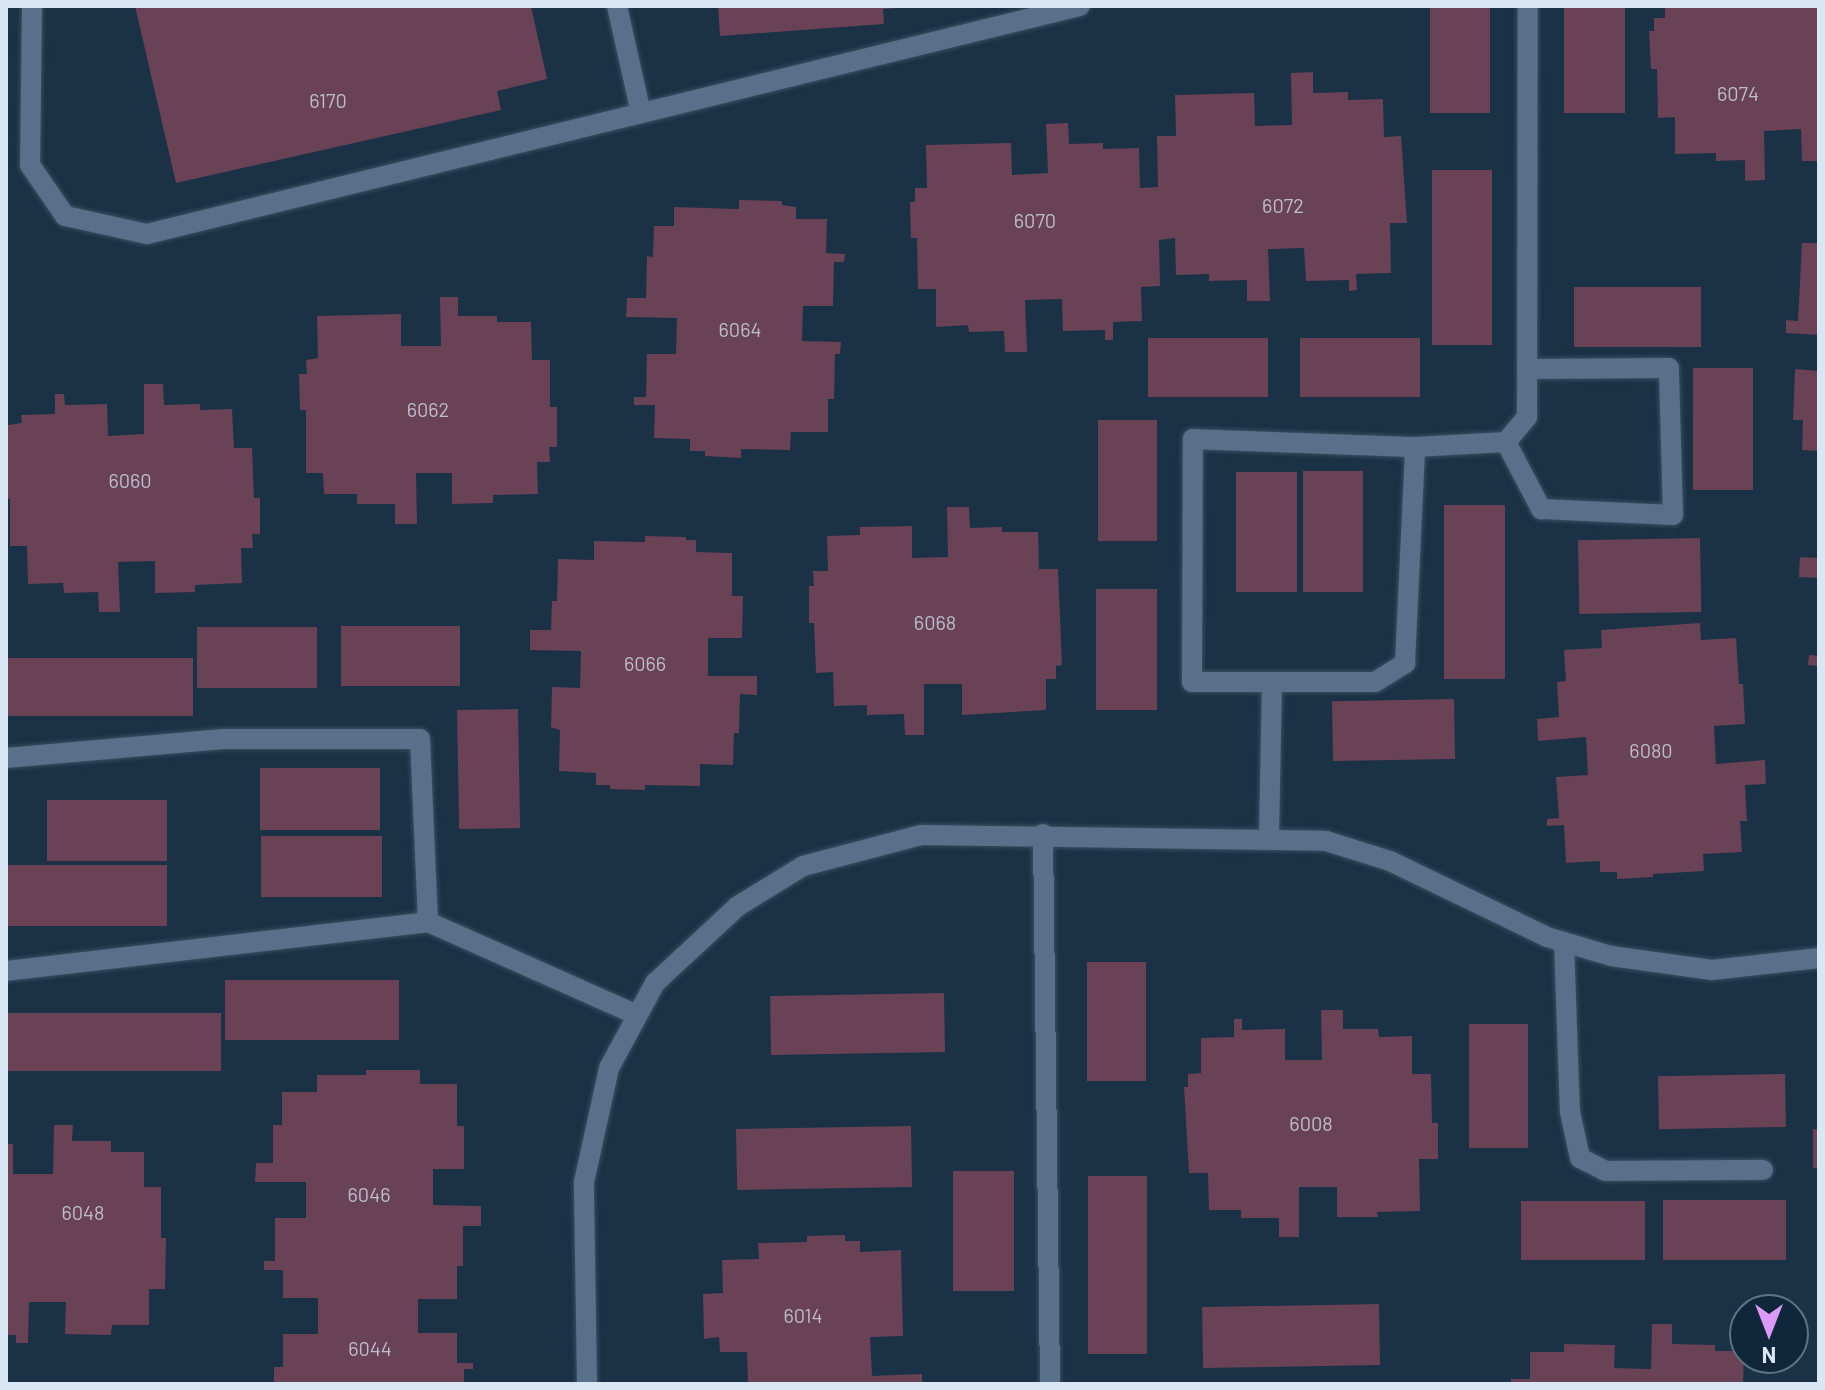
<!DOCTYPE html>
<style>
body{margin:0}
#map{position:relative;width:1825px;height:1390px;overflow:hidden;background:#1a3146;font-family:Barlow,sans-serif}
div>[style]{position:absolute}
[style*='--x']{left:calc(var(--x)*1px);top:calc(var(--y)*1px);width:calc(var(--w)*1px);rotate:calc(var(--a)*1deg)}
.building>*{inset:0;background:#694256;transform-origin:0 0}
.roads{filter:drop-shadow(0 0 2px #3b4e60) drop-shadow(0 0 2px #3b4e60)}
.lane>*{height:20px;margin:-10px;padding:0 10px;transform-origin:10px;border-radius:10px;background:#587089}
span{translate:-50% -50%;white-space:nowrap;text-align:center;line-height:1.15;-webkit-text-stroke:6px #10273b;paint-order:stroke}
.number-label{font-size:20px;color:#bdbdcc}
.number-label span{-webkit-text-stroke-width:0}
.frame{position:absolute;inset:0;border:8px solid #d9e6f4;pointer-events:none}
.north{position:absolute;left:1729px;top:1294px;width:80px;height:80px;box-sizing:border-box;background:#10273b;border:2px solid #607385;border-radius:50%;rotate:180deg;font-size:22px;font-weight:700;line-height:32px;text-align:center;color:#d9e6f4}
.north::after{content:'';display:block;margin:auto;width:28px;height:36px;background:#da9af6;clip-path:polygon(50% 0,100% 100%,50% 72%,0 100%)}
</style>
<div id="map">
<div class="building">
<i style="clip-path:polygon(135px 6px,531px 6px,547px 79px,497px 91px,501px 110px,176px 183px)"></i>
<i style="clip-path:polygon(718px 6px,898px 6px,898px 8px,883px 9px,884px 24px,720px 36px)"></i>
<i style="left:1430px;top:6px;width:60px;height:107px"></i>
<i style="left:1564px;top:6px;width:61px;height:107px"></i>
<i style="clip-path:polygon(1665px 6px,1819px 6px,1819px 161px,1802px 161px,1801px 129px,1764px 131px,1765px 180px,1745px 181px,1745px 160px,1716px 161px,1716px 153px,1675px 154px,1675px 117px,1658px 118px,1657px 69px,1651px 69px,1649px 31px,1654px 31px,1654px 18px,1665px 18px)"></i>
<i style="clip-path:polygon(1313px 72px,1313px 93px,1348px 92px,1348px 100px,1383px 99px,1384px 137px,1401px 136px,1407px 223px,1390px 223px,1391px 273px,1356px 274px,1357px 290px,1349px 291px,1349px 280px,1306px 281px,1304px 248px,1268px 249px,1270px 301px,1247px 301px,1247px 280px,1209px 281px,1209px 274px,1176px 275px,1175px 238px,1159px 240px,1160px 286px,1141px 287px,1142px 321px,1113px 322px,1113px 340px,1105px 340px,1105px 330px,1063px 331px,1062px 299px,1025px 300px,1027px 352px,1005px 352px,1004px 331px,969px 332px,968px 325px,936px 327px,936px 289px,918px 289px,917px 238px,911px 238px,910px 202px,915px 202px,915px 188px,927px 188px,926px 145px,1011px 143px,1012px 175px,1048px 173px,1046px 124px,1068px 123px,1069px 144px,1103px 143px,1103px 149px,1139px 148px,1140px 188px,1158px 187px,1157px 136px,1176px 136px,1175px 95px,1254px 93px,1255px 126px,1292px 125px,1291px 73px)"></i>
<i style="left:1432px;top:170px;width:60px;height:175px"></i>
<i style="clip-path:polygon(739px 200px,782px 201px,782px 205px,796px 207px,796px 219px,827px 219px,826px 253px,845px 254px,844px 262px,834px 262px,833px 306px,803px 306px,802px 341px,841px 342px,840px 354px,835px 354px,834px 399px,828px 399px,828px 432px,791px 432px,790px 450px,741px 449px,741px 458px,705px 456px,705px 451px,690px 451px,690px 439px,654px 438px,655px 405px,634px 405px,634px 397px,646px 397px,647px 354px,676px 354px,677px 318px,626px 317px,627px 298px,646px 298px,647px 256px,653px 257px,654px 226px,674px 226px,674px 207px,739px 209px)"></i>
<i style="clip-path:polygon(1802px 243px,1819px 243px,1819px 335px,1786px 333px,1786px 320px,1798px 321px)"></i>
<i style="left:1574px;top:287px;width:127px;height:60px"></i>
<i style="clip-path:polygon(440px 297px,458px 297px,458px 316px,497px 316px,497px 322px,531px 322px,532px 360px,550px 360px,550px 407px,557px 407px,557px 447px,549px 447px,550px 462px,537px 462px,538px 494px,493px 495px,493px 503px,452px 504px,452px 473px,416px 473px,417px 524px,395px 524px,395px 504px,357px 504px,357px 494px,324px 494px,323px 473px,306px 473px,306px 410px,300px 410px,299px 374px,307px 374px,306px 360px,318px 358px,317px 316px,401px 314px,401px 346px,441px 346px)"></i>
<i style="left:1148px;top:338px;width:120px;height:59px"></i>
<i style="left:1300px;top:338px;width:120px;height:59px"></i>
<i style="left:1693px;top:368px;width:60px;height:122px"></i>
<i style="clip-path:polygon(1795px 369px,1819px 371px,1819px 451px,1802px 450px,1803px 420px,1793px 420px)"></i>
<i style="clip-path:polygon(144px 384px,163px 384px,164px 405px,200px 404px,200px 410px,232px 409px,234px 448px,252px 448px,254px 498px,260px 498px,260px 534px,252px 534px,253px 548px,241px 548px,242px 583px,195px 585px,195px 592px,155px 593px,155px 561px,118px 562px,120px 612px,99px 612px,98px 592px,64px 593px,63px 583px,28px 584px,27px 546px,10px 546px,10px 499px,6px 499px,8px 425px,22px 423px,21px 415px,55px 414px,55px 394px,64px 394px,65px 405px,107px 404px,108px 436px,144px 434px)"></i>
<i style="left:1157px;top:420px;width:121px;height:59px;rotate:90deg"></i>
<i style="left:1303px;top:471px;width:60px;height:121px"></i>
<i style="left:1236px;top:472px;width:61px;height:120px"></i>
<i style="left:1444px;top:505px;width:61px;height:174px"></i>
<i style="clip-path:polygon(947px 507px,969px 507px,970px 528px,1002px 527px,1002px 532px,1038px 532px,1039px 569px,1058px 569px,1062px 665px,1056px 666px,1056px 679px,1046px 679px,1046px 710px,962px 715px,962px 684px,924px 684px,924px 735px,905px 735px,904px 714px,867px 715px,867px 705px,834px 706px,833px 672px,816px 673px,814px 623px,809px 623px,809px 586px,814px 586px,813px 571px,828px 571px,827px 536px,860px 535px,860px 527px,912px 526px,912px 558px,948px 557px)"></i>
<i style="clip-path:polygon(645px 536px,686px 537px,686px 540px,696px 540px,696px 552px,732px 553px,732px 596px,743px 596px,742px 638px,708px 638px,708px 676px,757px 676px,757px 695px,740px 694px,739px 733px,734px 733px,733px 765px,700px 764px,700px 786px,645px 785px,645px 790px,610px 789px,610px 785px,596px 785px,596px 773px,559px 771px,560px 730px,551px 727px,552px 687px,580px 688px,581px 651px,530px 650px,530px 630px,551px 630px,552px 601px,557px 601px,558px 559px,594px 560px,594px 541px,645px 542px)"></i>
<i style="left:1700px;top:538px;width:74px;height:122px;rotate:89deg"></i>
<i style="left:1800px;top:557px;width:19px;height:20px;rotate:3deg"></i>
<i style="left:1157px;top:589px;width:121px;height:61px;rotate:90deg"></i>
<i style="clip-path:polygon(1700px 623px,1701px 640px,1736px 638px,1739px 684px,1743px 684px,1745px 724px,1714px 726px,1716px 764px,1765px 760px,1766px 784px,1745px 785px,1747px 821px,1740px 821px,1742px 852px,1703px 854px,1704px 871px,1653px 874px,1653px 877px,1617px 879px,1617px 872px,1600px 872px,1600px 861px,1566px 863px,1564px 825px,1547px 826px,1547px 819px,1559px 818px,1556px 777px,1588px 775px,1586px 737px,1538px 741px,1537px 719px,1559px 717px,1557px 682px,1566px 681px,1564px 650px,1602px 648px,1601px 630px)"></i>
<i style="left:341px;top:626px;width:119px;height:60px"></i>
<i style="left:197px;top:627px;width:120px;height:61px"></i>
<i style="left:1809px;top:655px;width:10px;height:10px;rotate:6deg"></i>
<i style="left:6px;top:658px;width:187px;height:58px"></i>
<i style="left:1454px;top:699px;width:60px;height:122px;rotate:89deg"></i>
<i style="left:518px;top:709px;width:119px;height:61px;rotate:89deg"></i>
<i style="left:380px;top:768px;width:62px;height:120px;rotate:90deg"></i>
<i style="left:47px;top:800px;width:120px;height:61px"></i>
<i style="left:261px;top:836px;width:121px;height:61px"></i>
<i style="left:167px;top:865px;width:61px;height:161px;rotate:90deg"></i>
<i style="left:1087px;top:962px;width:59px;height:119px"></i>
<i style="left:399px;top:980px;width:60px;height:174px;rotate:90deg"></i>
<i style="left:944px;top:993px;width:59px;height:174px;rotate:89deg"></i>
<i style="clip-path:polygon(1321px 1010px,1343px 1010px,1343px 1029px,1378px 1029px,1379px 1037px,1412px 1036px,1412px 1074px,1431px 1074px,1432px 1123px,1438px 1123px,1438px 1159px,1419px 1159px,1420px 1211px,1377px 1212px,1378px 1217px,1337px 1217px,1337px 1187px,1299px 1187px,1299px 1237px,1279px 1237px,1279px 1218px,1241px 1218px,1241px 1210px,1209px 1210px,1208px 1173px,1189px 1173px,1184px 1087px,1188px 1087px,1188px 1074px,1201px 1073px,1201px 1038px,1234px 1037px,1234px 1019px,1242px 1019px,1242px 1030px,1285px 1029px,1285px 1060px,1322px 1060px)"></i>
<i style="left:6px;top:1013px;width:215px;height:58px"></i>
<i style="left:1469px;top:1024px;width:59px;height:124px"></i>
<i style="clip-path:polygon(366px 1070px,420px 1070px,420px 1084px,457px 1084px,457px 1126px,464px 1126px,464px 1169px,433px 1169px,433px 1205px,481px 1206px,481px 1226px,463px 1226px,463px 1266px,457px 1266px,457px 1299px,418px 1299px,418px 1333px,457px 1333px,457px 1363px,473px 1363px,473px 1369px,464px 1369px,464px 1384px,274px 1384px,274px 1367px,283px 1367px,283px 1334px,318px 1334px,318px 1298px,283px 1298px,283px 1270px,264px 1270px,264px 1261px,275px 1261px,275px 1218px,306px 1218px,306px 1182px,255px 1182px,256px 1163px,273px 1163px,273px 1125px,282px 1125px,282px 1092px,317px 1092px,317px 1075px,366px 1075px)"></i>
<i style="left:1785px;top:1074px;width:53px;height:127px;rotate:89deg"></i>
<i style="clip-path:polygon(54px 1125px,73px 1125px,72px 1141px,111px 1141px,111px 1152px,144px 1152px,144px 1187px,161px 1187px,161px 1238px,166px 1238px,165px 1289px,149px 1289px,149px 1325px,112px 1325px,111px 1335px,65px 1334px,66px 1302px,29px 1302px,28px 1343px,16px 1343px,16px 1335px,6px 1335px,6px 1144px,13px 1144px,13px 1174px,53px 1174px)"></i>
<i style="left:911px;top:1126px;width:61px;height:175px;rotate:89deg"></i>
<i style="left:1819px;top:1129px;width:39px;height:6px;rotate:90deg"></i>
<i style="left:953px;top:1171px;width:61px;height:120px"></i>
<i style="left:1088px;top:1176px;width:59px;height:178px"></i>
<i style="left:1663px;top:1200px;width:123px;height:60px"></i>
<i style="left:1521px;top:1201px;width:124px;height:59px"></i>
<i style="clip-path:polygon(845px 1235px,845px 1241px,860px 1241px,860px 1252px,901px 1250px,903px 1336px,870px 1337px,872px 1376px,922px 1374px,922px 1384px,748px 1384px,747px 1352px,720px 1352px,719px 1337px,704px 1339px,703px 1294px,723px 1293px,722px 1260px,759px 1259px,758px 1243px,807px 1242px,807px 1236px)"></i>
<i style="left:1379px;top:1304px;width:61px;height:177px;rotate:89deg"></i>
<i style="clip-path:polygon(1652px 1324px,1672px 1324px,1672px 1344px,1715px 1345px,1715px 1351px,1744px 1351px,1743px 1384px,1511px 1384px,1511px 1379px,1530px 1379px,1530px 1352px,1564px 1352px,1564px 1344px,1615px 1345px,1614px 1368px,1651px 1369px)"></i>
</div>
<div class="roads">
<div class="lane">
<i style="--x:32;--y:6;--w:159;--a:90.7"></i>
<i style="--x:30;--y:165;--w:62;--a:55.5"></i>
<i style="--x:65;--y:216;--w:84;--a:12.4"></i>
<i style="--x:147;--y:234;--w:960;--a:-13.73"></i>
<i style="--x:617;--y:6;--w:110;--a:77.4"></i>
<i style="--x:1506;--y:442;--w:76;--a:62.4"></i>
<i style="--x:1541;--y:509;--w:132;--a:2.6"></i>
<i style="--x:1673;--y:515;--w:147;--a:-91.6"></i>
<i style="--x:1669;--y:368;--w:142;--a:179.6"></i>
<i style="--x:1272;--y:682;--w:80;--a:180"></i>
<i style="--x:1192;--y:682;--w:243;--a:-89.8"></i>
<i style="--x:1193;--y:439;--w:222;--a:2.1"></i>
<i style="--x:6;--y:758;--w:218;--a:-5"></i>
<i style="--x:223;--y:739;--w:197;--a:0"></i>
<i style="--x:420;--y:739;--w:183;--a:87.5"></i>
<i style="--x:1043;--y:834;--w:550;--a:89.27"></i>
<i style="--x:1269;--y:837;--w:155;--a:-88.9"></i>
<i style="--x:1272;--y:682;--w:103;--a:0"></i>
<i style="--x:1375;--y:682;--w:36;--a:-32"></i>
<i style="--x:1405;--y:663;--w:216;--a:-87.3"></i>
<i style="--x:1415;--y:447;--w:91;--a:-3.1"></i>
<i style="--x:1506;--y:442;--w:33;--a:-50"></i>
<i style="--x:1527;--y:417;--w:411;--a:-89.9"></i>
<i style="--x:1564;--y:942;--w:170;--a:88"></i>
<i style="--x:1570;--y:1112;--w:47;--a:77.7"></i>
<i style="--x:1580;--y:1158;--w:28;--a:27"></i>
<i style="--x:1605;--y:1171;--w:158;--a:-0.4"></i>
<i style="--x:6;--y:971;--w:425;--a:-6.6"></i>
<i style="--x:428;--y:922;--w:229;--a:24"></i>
<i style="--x:587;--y:1384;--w:202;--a:-90.9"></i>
<i style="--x:584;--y:1182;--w:117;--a:-77.6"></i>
<i style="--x:609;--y:1068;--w:97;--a:-61.6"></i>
<i style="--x:655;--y:983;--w:113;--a:-42.9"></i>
<i style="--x:738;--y:906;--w:76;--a:-31.6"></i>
<i style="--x:803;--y:866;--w:122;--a:-14.7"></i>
<i style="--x:921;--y:835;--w:405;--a:0.8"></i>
<i style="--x:1326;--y:841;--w:67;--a:17.4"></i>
<i style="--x:1390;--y:861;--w:174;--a:25.8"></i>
<i style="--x:1547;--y:937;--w:67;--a:16.5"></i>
<i style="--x:1611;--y:956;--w:102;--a:7.9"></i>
<i style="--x:1712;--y:970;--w:108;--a:-6.4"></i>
</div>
</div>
<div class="number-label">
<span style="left:1738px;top:93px">6074</span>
<span style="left:328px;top:100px">6170</span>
<span style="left:1283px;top:205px">6072</span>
<span style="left:1035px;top:220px">6070</span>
<span style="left:740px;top:329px">6064</span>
<span style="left:428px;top:409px">6062</span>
<span style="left:130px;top:480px">6060</span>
<span style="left:935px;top:622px">6068</span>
<span style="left:645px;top:663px">6066</span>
<span style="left:1651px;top:750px">6080</span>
<span style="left:1311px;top:1123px">6008</span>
<span style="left:369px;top:1194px">6046</span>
<span style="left:83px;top:1212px">6048</span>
<span style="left:803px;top:1315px">6014</span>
<span style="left:370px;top:1348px">6044</span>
</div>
<div class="frame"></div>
<div class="north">N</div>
</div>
